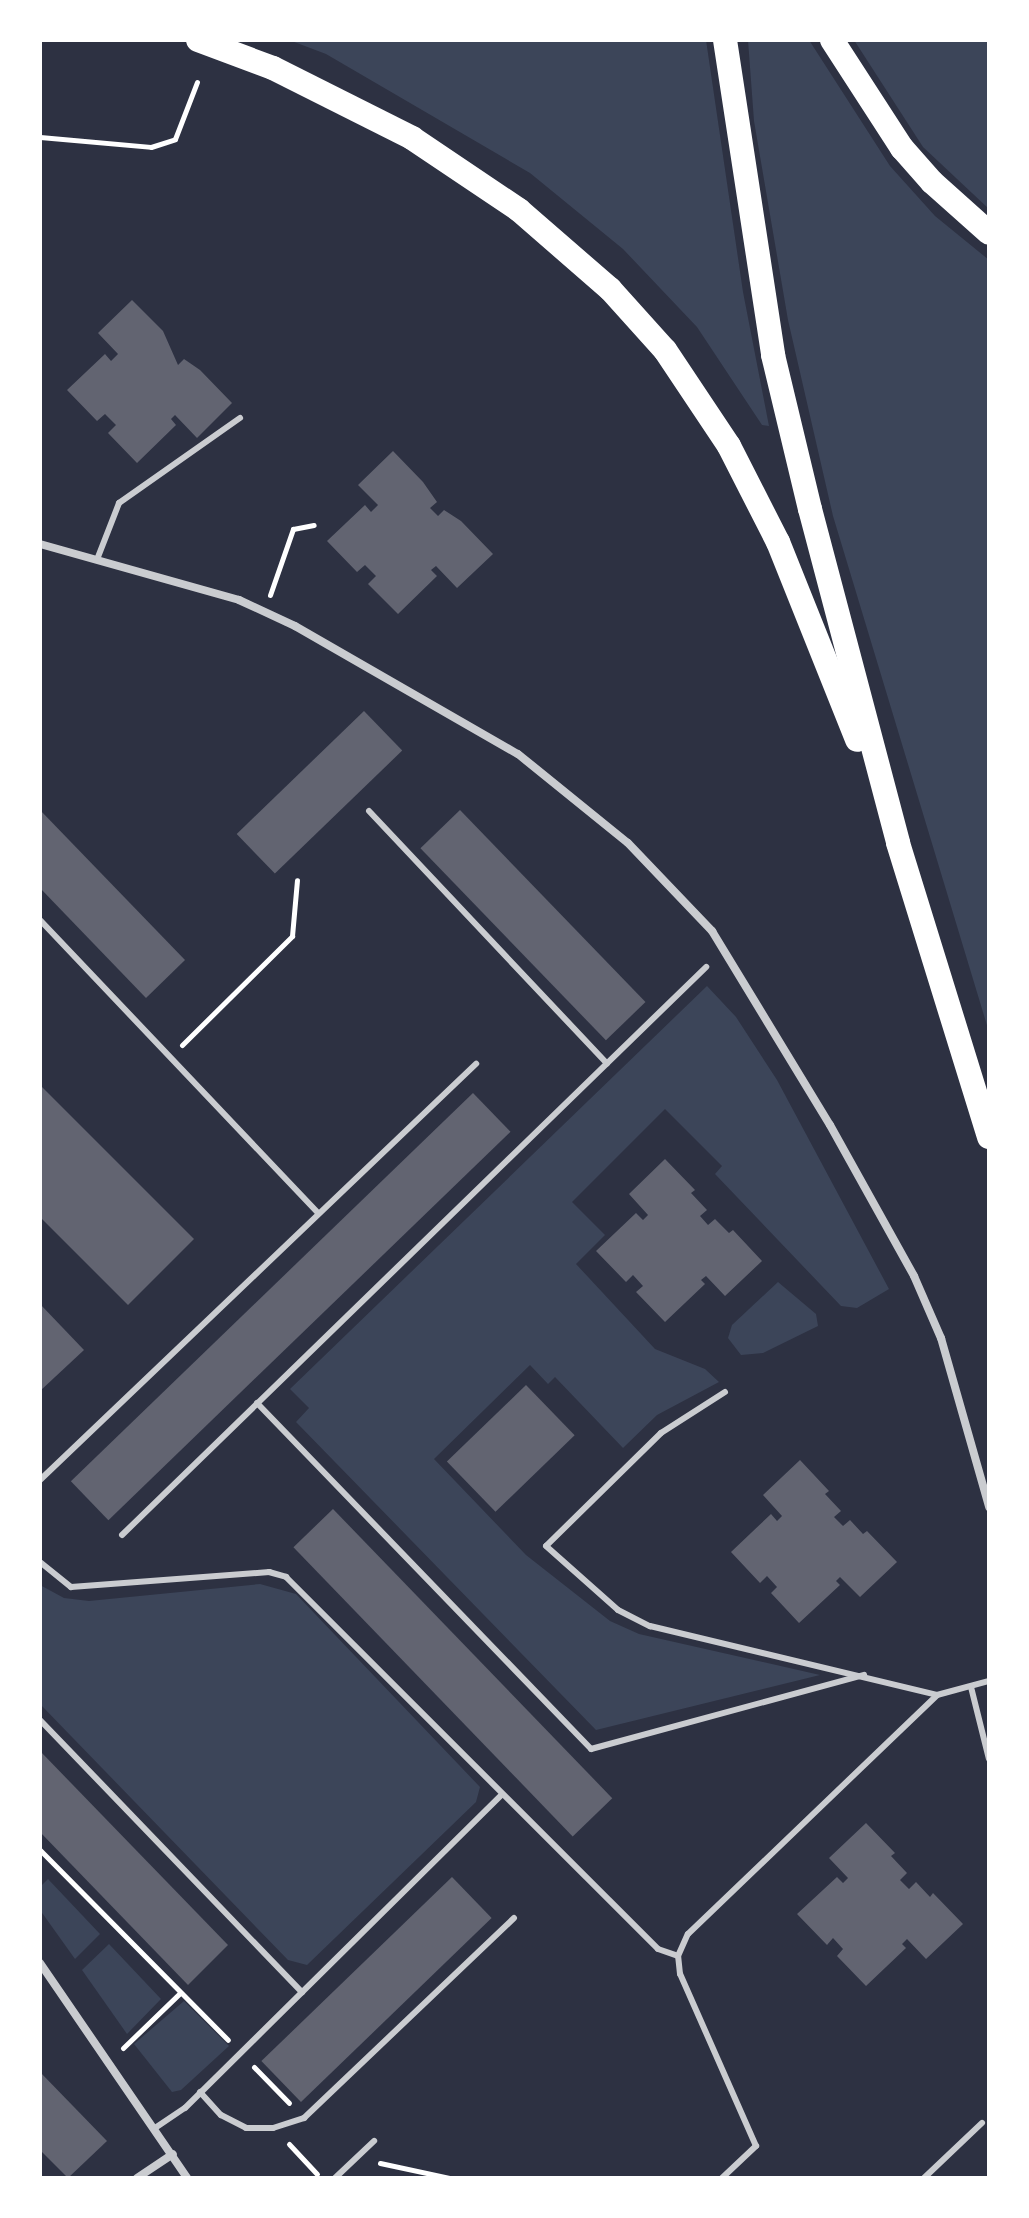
<!DOCTYPE html>
<style>
body{margin:0}
#map{position:relative;width:1029px;height:2218px;overflow:hidden;background:#2d3142;font-family:Helvetica,sans-serif}
div>[style]{position:absolute}
[style*='--x']{left:calc(var(--x)*1px);top:calc(var(--y)*1px);width:calc(var(--w)*1px);rotate:calc(var(--a)*1deg)}
.green>*{inset:0;background:#3c4559}
.building>*{inset:0;background:#626471;transform-origin:0 0}
.path>*{height:5px;margin:-2.5px;padding:0 2.5px;transform-origin:2.5px;border-radius:2.5px;background:#fff}
.service>*{height:6px;margin:-3px;padding:0 3px;transform-origin:3px;border-radius:3px;background:#caccd0}
.minor>*{height:8px;margin:-4px;padding:0 4px;transform-origin:4px;border-radius:4px;background:#caccd0}
.motorway>*{height:24px;margin:-12px;padding:0 12px;transform-origin:12px;border-radius:12px;background:#fff}
span{translate:-50% -50%;white-space:nowrap;text-align:center;line-height:1.15;-webkit-text-stroke:8px #fff;paint-order:stroke}
.frame{position:absolute;inset:0;border:42px solid #fff;pointer-events:none}
</style>
<div id="map">
<div class="green">
<i style="clip-path:polygon(289px 40px,706px 40px,743px 292px,769px 426px,762px 425px,697px 327px,623px 249px,530px 173px,326px 54px)"></i>
<i style="clip-path:polygon(748px 40px,809px 40px,890px 166px,935px 216px,989px 260px,989px 1032px,833px 516px,788px 320px,754px 121px)"></i>
<i style="clip-path:polygon(854px 40px,989px 40px,989px 209px,923px 147px)"></i>
<i style="clip-path:polygon(707px 986px,736px 1017px,777px 1080px,889px 1289px,857px 1308px,841px 1306px,715px 1174px,722px 1166px,665px 1109px,572px 1202px,605px 1235px,576px 1264px,655px 1349px,705px 1369px,719px 1382px,657px 1415px,623px 1448px,555px 1377px,548px 1384px,530px 1365px,434px 1459px,526px 1555px,610px 1621px,639px 1634px,820px 1675px,596px 1730px,296px 1422px,309px 1408px,290px 1389px)"></i>
<i style="clip-path:polygon(778px 1282px,816px 1314px,818px 1326px,763px 1353px,741px 1355px,728px 1338px,732px 1325px)"></i>
<i style="clip-path:polygon(260px 1584px,296px 1594px,480px 1787px,476px 1802px,307px 1965px,288px 1960px,40px 1704px,40px 1585px,64px 1598px,89px 1601px)"></i>
<i style="clip-path:polygon(48px 1879px,100px 1934px,75px 1959px,40px 1910px,40px 1887px)"></i>
<i style="clip-path:polygon(109px 1944px,161px 1999px,127px 2034px,82px 1970px)"></i>
<i style="clip-path:polygon(184px 2001px,229px 2046px,181px 2090px,172px 2092px,134px 2044px)"></i>
</div>
<div class="building">
<i style="clip-path:polygon(132px 300px,163px 331px,178px 365px,184px 359px,200px 370px,232px 403px,197px 438px,175px 415px,171px 419px,176px 425px,137px 463px,108px 433px,116px 425px,105px 414px,97px 421px,67px 390px,105px 354px,111px 361px,118px 354px,98px 333px)"></i>
<i style="clip-path:polygon(393px 451px,423px 482px,437px 502px,430px 508px,438px 516px,444px 510px,461px 521px,493px 554px,457px 588px,436px 566px,431px 570px,437px 576px,398px 614px,368px 584px,376px 576px,365px 565px,357px 572px,327px 541px,365px 505px,371px 512px,378px 505px,358px 485px)"></i>
<i style="left:364px;top:711px;width:55px;height:177px;rotate:46deg"></i>
<i style="clip-path:polygon(40px 810px,185px 960px,146px 998px,40px 888px)"></i>
<i style="left:460px;top:810px;width:267px;height:55px;rotate:46deg"></i>
<i style="clip-path:polygon(40px 1085px,194px 1239px,128px 1305px,40px 1217px)"></i>
<i style="left:473px;top:1093px;width:54px;height:559px;rotate:46deg"></i>
<i style="clip-path:polygon(665px 1159px,695px 1190px,691px 1193px,707px 1210px,700px 1216px,708px 1225px,715px 1219px,729px 1233px,733px 1230px,762px 1261px,725px 1296px,706px 1276px,701px 1280px,705px 1284px,665px 1322px,636px 1292px,643px 1286px,633px 1275px,626px 1282px,596px 1251px,636px 1213px,643px 1220px,648px 1215px,629px 1194px)"></i>
<i style="clip-path:polygon(40px 1304px,84px 1350px,40px 1391px)"></i>
<i style="left:526px;top:1385px;width:70px;height:110px;rotate:46deg"></i>
<i style="clip-path:polygon(800px 1460px,829px 1491px,825px 1494px,841px 1511px,834px 1517px,843px 1526px,850px 1520px,863px 1534px,867px 1531px,897px 1562px,860px 1597px,840px 1577px,836px 1581px,840px 1585px,799px 1623px,771px 1593px,777px 1587px,767px 1576px,760px 1583px,731px 1552px,771px 1514px,777px 1521px,782px 1516px,763px 1495px)"></i>
<i style="left:333px;top:1509px;width:402px;height:55px;rotate:46deg"></i>
<i style="clip-path:polygon(40px 1751px,228px 1945px,188px 1985px,40px 1832px)"></i>
<i style="clip-path:polygon(866px 1823px,895px 1853px,891px 1856px,907px 1873px,900px 1880px,909px 1889px,916px 1882px,930px 1897px,933px 1893px,963px 1924px,926px 1959px,907px 1939px,902px 1944px,906px 1948px,866px 1986px,837px 1956px,843px 1949px,833px 1938px,827px 1945px,797px 1914px,837px 1877px,843px 1883px,848px 1878px,829px 1858px)"></i>
<i style="left:452px;top:1877px;width:57px;height:265px;rotate:46deg"></i>
<i style="clip-path:polygon(40px 2072px,107px 2141px,68px 2178px,40px 2150px)"></i>
</div>
<div class="path">
<i style="--x:40;--y:137;--w:111;--a:5.1"></i>
<i style="--x:151;--y:147;--w:25;--a:-18"></i>
<i style="--x:175;--y:139;--w:61;--a:-68.9"></i>
<i style="--x:270;--y:595;--w:70;--a:-70.8"></i>
<i style="--x:293;--y:529;--w:21;--a:-11"></i>
<i style="--x:182;--y:1045;--w:155;--a:-44.7"></i>
<i style="--x:292;--y:936;--w:56;--a:-84.9"></i>
<i style="--x:40;--y:1850;--w:267;--a:45.3"></i>
<i style="--x:123;--y:2048;--w:79;--a:-44"></i>
<i style="--x:254;--y:2067;--w:50;--a:45.8"></i>
<i style="--x:289;--y:2144;--w:41;--a:47"></i>
<i style="--x:380;--y:2163;--w:72;--a:12.1"></i>
</div>
<div class="service">
<i style="--x:98;--y:557;--w:58;--a:-68.7"></i>
<i style="--x:119;--y:503;--w:148;--a:-35.1"></i>
<i style="--x:369;--y:811;--w:347;--a:46.7"></i>
<i style="--x:40;--y:920;--w:404;--a:46.5"></i>
<i style="--x:725;--y:1392;--w:76;--a:147.4"></i>
<i style="--x:661;--y:1433;--w:161;--a:135.5"></i>
<i style="--x:546;--y:1546;--w:96;--a:41.6"></i>
<i style="--x:618;--y:1610;--w:36;--a:27"></i>
<i style="--x:650;--y:1626;--w:295;--a:13.5"></i>
<i style="--x:937;--y:1695;--w:54;--a:-15.1"></i>
<i style="--x:257;--y:1403;--w:481;--a:46"></i>
<i style="--x:591;--y:1749;--w:283;--a:-15.2"></i>
<i style="--x:40;--y:1480;--w:603;--a:-43.66"></i>
<i style="--x:122;--y:1535;--w:815;--a:-44.2"></i>
<i style="--x:40;--y:1562;--w:40;--a:39"></i>
<i style="--x:71;--y:1587;--w:199;--a:-4.3"></i>
<i style="--x:269;--y:1572;--w:18;--a:16"></i>
<i style="--x:286;--y:1577;--w:526;--a:45"></i>
<i style="--x:658;--y:1949;--w:21;--a:19"></i>
<i style="--x:971;--y:1687;--w:74;--a:76"></i>
<i style="--x:40;--y:1720;--w:378;--a:46.1"></i>
<i style="--x:200;--y:2092;--w:31;--a:48"></i>
<i style="--x:221;--y:2115;--w:28;--a:27"></i>
<i style="--x:246;--y:2128;--w:27;--a:0"></i>
<i style="--x:273;--y:2128;--w:33;--a:-18"></i>
<i style="--x:304;--y:2118;--w:290;--a:-43.6"></i>
<i style="--x:155;--y:2128;--w:36;--a:-34"></i>
<i style="--x:185;--y:2108;--w:446;--a:-44.7"></i>
<i style="--x:335;--y:2178;--w:54;--a:-43.5"></i>
<i style="--x:722;--y:2178;--w:47;--a:-43.3"></i>
<i style="--x:756;--y:2146;--w:188;--a:-113.8"></i>
<i style="--x:680;--y:1974;--w:18;--a:-96"></i>
<i style="--x:678;--y:1956;--w:24;--a:-66"></i>
<i style="--x:688;--y:1934;--w:345;--a:-43.8"></i>
<i style="--x:924;--y:2178;--w:80;--a:-43.5"></i>
</div>
<div class="minor">
<i style="--x:40;--y:544;--w:207;--a:15.7"></i>
<i style="--x:239;--y:600;--w:62;--a:24.9"></i>
<i style="--x:295;--y:626;--w:257;--a:29.9"></i>
<i style="--x:518;--y:754;--w:141;--a:39"></i>
<i style="--x:628;--y:843;--w:122;--a:46.3"></i>
<i style="--x:712;--y:931;--w:227;--a:58.7"></i>
<i style="--x:830;--y:1125;--w:173;--a:60.9"></i>
<i style="--x:914;--y:1276;--w:68;--a:66.5"></i>
<i style="--x:941;--y:1338;--w:176;--a:74.1"></i>
<i style="--x:40;--y:1963;--w:260;--a:55.6"></i>
<i style="--x:137;--y:2178;--w:43;--a:-33.7"></i>
</div>
<div class="motorway">
<i style="--x:198;--y:40;--w:80;--a:20.5"></i>
<i style="--x:273;--y:68;--w:156;--a:26.7"></i>
<i style="--x:412;--y:138;--w:129;--a:33.9"></i>
<i style="--x:519;--y:210;--w:121;--a:41"></i>
<i style="--x:610;--y:289;--w:82;--a:48"></i>
<i style="--x:665;--y:350;--w:115;--a:56.3"></i>
<i style="--x:729;--y:446;--w:108;--a:63"></i>
<i style="--x:778;--y:542;--w:213;--a:68.2"></i>
<i style="--x:725;--y:40;--w:319;--a:81.3"></i>
<i style="--x:773;--y:355;--w:158;--a:76.5"></i>
<i style="--x:810;--y:509;--w:345;--a:75.2"></i>
<i style="--x:898;--y:843;--w:308;--a:72.8"></i>
<i style="--x:832;--y:40;--w:129;--a:57.1"></i>
<i style="--x:902;--y:148;--w:45;--a:48.6"></i>
<i style="--x:932;--y:182;--w:76;--a:41.8"></i>
</div>
<div class="frame"></div>
</div>
